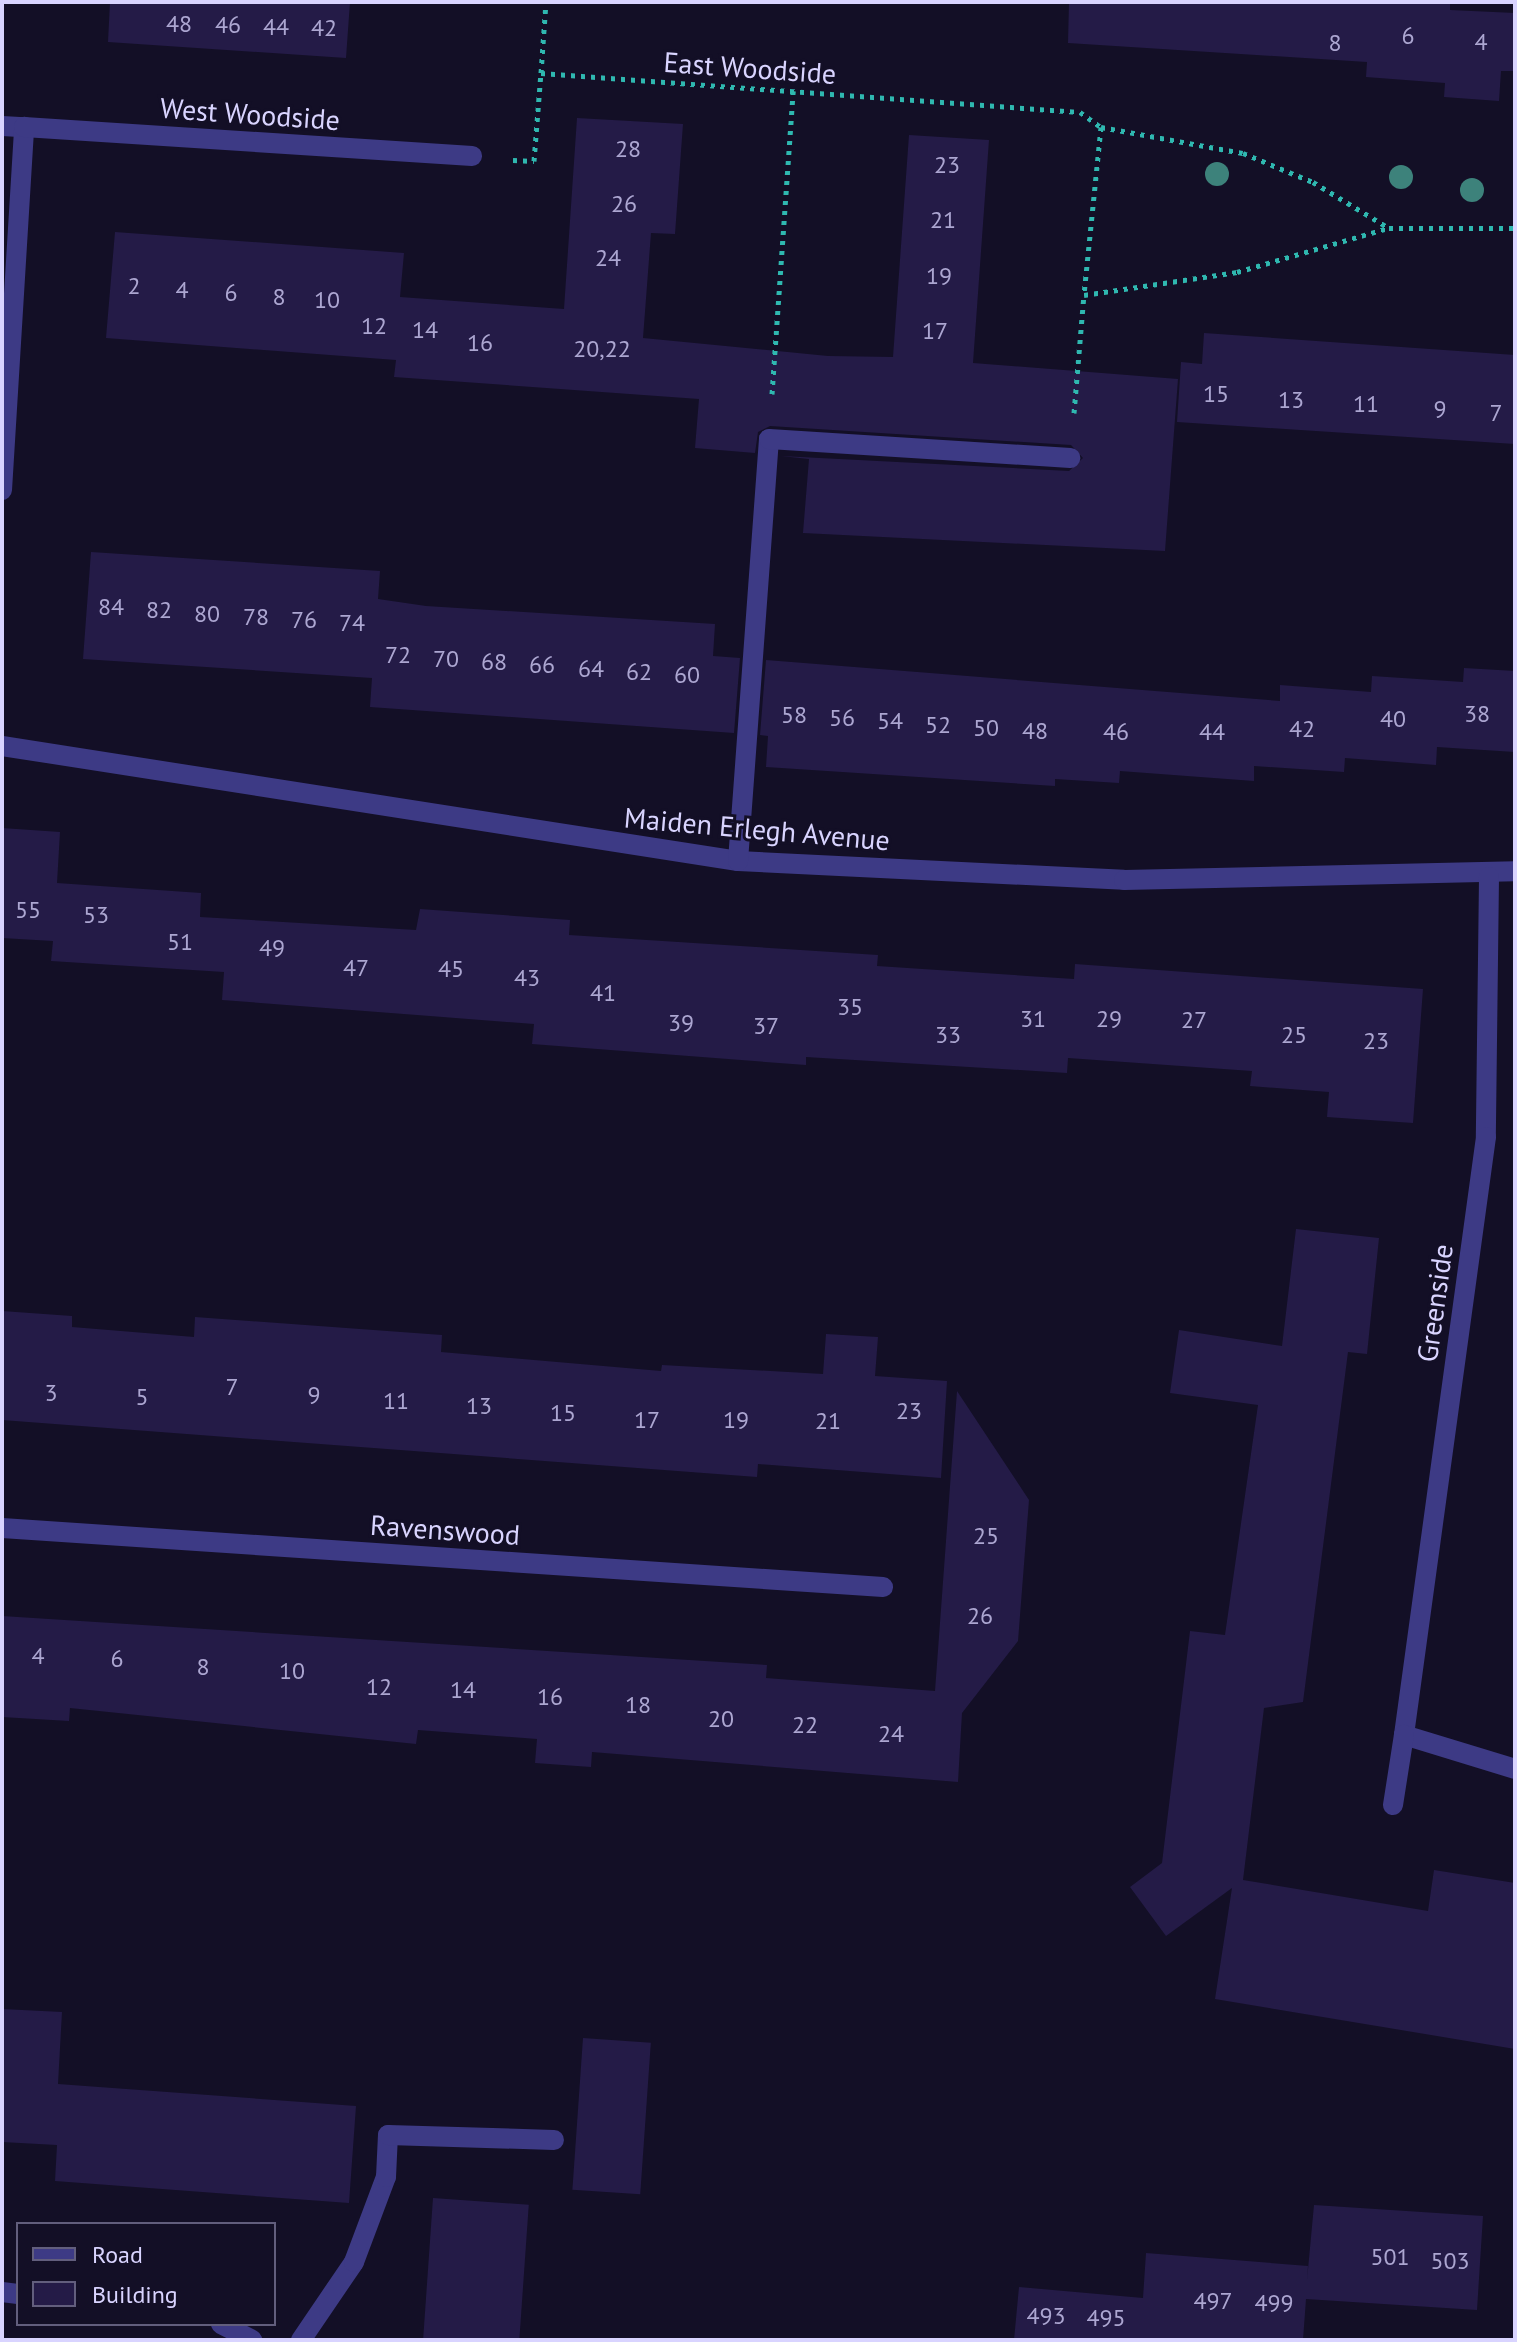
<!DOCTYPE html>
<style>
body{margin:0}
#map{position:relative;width:1517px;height:2342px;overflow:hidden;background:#130f26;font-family:"PT Sans",sans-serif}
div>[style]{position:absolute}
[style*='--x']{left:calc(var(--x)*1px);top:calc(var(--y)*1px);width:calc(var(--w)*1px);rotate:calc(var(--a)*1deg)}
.building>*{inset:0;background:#241b47;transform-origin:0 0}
.path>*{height:5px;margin-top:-2.5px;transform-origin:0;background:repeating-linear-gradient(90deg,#2fb8b0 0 4px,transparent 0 10px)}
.minor>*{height:20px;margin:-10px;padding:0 10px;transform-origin:10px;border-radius:10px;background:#3d3a85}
.trees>*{width:24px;height:24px;margin:-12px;border-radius:50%;background:#3d827b}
span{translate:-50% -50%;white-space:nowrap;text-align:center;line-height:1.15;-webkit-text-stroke:6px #130f26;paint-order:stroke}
.number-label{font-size:24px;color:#aca6d1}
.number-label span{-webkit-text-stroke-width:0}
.street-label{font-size:28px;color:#d9d4ff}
.frame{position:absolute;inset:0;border:4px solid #d9d4ff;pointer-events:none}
.legend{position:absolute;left:16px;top:2222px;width:260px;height:104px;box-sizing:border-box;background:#130f26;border:2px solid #625e7d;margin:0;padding:10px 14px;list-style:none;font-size:24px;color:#d9d4ff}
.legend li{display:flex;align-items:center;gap:16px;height:40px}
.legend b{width:40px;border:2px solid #625e7d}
</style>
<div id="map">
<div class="building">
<i style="clip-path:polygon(110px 2px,350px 2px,346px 58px,108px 42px)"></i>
<i style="clip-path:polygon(1069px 2px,1450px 2px,1450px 10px,1515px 13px,1515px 71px,1501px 71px,1499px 101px,1444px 97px,1445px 83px,1366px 77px,1367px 62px,1068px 43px)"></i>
<i style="clip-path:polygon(577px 118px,683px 124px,675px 234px,651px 233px,643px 338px,828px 356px,893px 357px,909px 135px,989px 140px,973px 363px,1178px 379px,1165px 551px,803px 533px,809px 459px,781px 456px,1069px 471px,1083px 458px,1071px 445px,770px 426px,758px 432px,755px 453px,695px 448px,699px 399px,394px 377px,396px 360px,106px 338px,115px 232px,404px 253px,400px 297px,564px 309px)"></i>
<i style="clip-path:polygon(1204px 333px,1515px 355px,1515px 444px,1177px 422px,1181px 362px,1202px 364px)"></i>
<i style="clip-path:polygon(91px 552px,380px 571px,378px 599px,426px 606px,715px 624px,713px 656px,740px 658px,734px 733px,370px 707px,372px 678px,83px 659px)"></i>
<i style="clip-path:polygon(766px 660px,1280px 701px,1280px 685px,1371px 692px,1372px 676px,1463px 682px,1464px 668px,1515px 671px,1515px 752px,1437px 747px,1436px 765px,1345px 758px,1344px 772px,1254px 766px,1254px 781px,1120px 771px,1119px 783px,1055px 779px,1055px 786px,766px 767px,768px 736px,760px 735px)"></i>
<i style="clip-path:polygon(2px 828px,60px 832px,57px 883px,201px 893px,200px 917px,416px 930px,420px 909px,570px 920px,569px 935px,878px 955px,877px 966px,1074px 979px,1075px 964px,1423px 989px,1413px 1123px,1327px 1117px,1329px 1092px,1250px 1086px,1252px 1071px,1068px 1058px,1067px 1073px,806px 1057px,806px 1065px,532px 1044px,534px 1024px,222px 1000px,224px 972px,51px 961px,53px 941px,2px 938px)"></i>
<i style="clip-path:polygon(1296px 1229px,1379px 1238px,1367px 1354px,1348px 1352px,1303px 1702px,1264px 1708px,1243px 1880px,1428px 1911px,1434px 1870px,1515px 1883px,1515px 2049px,1215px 1999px,1232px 1888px,1166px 1936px,1130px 1887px,1162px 1863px,1190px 1631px,1225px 1635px,1258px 1405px,1170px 1393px,1179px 1330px,1282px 1346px)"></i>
<i style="clip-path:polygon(2px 1311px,72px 1316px,72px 1327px,194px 1337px,195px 1317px,442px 1335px,441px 1352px,661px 1371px,662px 1365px,823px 1374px,826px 1334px,878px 1337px,875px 1376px,947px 1381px,941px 1478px,758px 1464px,757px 1477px,2px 1420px)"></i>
<i style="clip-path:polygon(957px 1391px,1029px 1500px,1018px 1641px,962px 1713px,958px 1782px,592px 1752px,591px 1767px,535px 1763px,537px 1739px,418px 1730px,416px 1744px,70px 1708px,69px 1721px,2px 1717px,2px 1616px,767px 1665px,766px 1678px,935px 1691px)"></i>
<i style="clip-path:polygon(2px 2009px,62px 2012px,58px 2084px,356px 2106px,349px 2203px,55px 2181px,57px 2145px,2px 2142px)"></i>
<i style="left:583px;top:2038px;width:68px;height:152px;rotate:4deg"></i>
<i style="left:433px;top:2198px;width:96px;height:142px;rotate:4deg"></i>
<i style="clip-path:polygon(1314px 2205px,1483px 2216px,1477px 2310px,1306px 2299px,1303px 2340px,1014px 2340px,1019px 2287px,1143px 2298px,1146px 2253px,1308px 2266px,1307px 2280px)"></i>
</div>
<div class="path">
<i style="--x:541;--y:73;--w:71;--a:-86"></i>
<i style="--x:1101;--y:127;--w:169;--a:95.8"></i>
<i style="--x:1084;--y:295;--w:155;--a:-8.5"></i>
<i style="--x:1237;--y:272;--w:157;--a:-16.2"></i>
<i style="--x:513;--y:160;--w:21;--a:3"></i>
<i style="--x:534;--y:161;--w:88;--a:-85.5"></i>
<i style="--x:541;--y:73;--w:540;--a:4.14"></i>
<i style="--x:1080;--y:112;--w:26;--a:36"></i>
<i style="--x:1101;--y:127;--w:144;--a:10.4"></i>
<i style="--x:1243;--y:153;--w:76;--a:22.5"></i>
<i style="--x:1313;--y:182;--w:89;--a:31.2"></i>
<i style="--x:1389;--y:228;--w:126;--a:0"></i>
<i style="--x:772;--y:394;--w:304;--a:-86"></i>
<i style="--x:1074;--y:413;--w:118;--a:-85.2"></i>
</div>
<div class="minor">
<i style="--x:2;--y:126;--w:22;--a:3"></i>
<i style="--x:2;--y:490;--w:364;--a:-86.5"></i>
<i style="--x:24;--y:127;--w:449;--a:3.7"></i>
<i style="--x:2;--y:746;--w:745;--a:8.88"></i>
<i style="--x:738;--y:861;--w:386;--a:2.8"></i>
<i style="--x:1124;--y:880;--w:391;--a:-1.3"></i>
<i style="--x:738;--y:861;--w:423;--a:-85.8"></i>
<i style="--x:769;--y:439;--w:302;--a:3.6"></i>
<i style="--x:1489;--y:877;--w:260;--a:90.7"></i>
<i style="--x:1486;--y:1137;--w:604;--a:97.81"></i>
<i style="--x:1404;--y:1735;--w:116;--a:17"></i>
<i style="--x:2;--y:1528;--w:883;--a:3.83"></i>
<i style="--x:1393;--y:1805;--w:71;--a:-81.1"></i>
<i style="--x:2;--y:2292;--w:16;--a:7"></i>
<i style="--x:221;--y:2324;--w:35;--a:27"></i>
<i style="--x:301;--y:2340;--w:94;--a:-55.8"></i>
<i style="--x:354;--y:2262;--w:91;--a:-69.4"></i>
<i style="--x:386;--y:2177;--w:42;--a:-87.3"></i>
<i style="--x:388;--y:2135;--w:166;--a:1.7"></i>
</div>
<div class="trees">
<i style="left:1217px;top:174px"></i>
<i style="left:1401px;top:177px"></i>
<i style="left:1472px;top:190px"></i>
</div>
<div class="number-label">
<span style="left:179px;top:24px">48</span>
<span style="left:228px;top:25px">46</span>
<span style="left:276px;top:27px">44</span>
<span style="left:324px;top:28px">42</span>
<span style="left:1408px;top:36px">6</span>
<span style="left:1481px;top:42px">4</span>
<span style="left:1335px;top:43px">8</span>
<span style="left:628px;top:149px">28</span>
<span style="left:947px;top:165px">23</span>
<span style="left:624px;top:204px">26</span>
<span style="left:943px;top:220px">21</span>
<span style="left:608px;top:258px">24</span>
<span style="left:939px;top:276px">19</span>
<span style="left:134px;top:286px">2</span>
<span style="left:182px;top:290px">4</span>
<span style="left:231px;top:293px">6</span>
<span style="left:279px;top:297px">8</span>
<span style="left:327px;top:300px">10</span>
<span style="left:374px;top:326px">12</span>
<span style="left:425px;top:330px">14</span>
<span style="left:935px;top:331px">17</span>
<span style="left:480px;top:343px">16</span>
<span style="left:602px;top:349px">20,22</span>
<span style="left:1216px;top:394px">15</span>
<span style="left:1291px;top:400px">13</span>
<span style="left:1366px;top:404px">11</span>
<span style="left:1440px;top:409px">9</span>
<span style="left:1496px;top:413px">7</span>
<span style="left:111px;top:607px">84</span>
<span style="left:159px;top:610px">82</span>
<span style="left:207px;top:614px">80</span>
<span style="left:256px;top:617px">78</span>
<span style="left:304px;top:620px">76</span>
<span style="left:352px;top:623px">74</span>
<span style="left:398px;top:655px">72</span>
<span style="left:446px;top:659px">70</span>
<span style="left:494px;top:662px">68</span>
<span style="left:542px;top:665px">66</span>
<span style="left:591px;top:669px">64</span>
<span style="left:639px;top:672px">62</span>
<span style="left:687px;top:675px">60</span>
<span style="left:1477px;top:714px">38</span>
<span style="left:794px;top:715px">58</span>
<span style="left:842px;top:718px">56</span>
<span style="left:1393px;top:719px">40</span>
<span style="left:890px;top:721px">54</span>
<span style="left:938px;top:725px">52</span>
<span style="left:986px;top:728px">50</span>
<span style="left:1302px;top:729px">42</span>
<span style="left:1035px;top:731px">48</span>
<span style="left:1116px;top:732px">46</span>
<span style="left:1212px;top:732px">44</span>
<span style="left:28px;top:910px">55</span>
<span style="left:96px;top:915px">53</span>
<span style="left:180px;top:942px">51</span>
<span style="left:272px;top:948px">49</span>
<span style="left:356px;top:968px">47</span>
<span style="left:451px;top:969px">45</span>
<span style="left:527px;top:978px">43</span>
<span style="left:603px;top:993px">41</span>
<span style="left:850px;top:1007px">35</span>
<span style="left:1033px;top:1019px">31</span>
<span style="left:1109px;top:1019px">29</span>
<span style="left:1194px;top:1020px">27</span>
<span style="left:681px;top:1023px">39</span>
<span style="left:766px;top:1026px">37</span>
<span style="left:948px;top:1035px">33</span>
<span style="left:1294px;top:1035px">25</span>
<span style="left:1376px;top:1041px">23</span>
<span style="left:232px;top:1387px">7</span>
<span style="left:51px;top:1393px">3</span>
<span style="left:314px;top:1395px">9</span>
<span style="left:142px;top:1397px">5</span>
<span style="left:396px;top:1401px">11</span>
<span style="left:479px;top:1406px">13</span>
<span style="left:909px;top:1411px">23</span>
<span style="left:563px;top:1413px">15</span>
<span style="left:647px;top:1420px">17</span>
<span style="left:736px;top:1420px">19</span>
<span style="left:828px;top:1421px">21</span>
<span style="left:986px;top:1536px">25</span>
<span style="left:980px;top:1616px">26</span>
<span style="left:38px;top:1656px">4</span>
<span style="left:117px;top:1659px">6</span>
<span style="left:203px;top:1667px">8</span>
<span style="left:292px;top:1671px">10</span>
<span style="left:379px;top:1687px">12</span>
<span style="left:463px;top:1690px">14</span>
<span style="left:550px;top:1697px">16</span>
<span style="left:638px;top:1705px">18</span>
<span style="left:721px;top:1719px">20</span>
<span style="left:805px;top:1725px">22</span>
<span style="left:891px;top:1734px">24</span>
<span style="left:1390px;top:2257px">501</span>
<span style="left:1450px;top:2261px">503</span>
<span style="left:1213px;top:2301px">497</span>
<span style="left:1274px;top:2303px">499</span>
<span style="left:1046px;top:2316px">493</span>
<span style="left:1106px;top:2318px">495</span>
</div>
<div class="street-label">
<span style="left:750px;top:68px;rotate:4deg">East Woodside</span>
<span style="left:250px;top:114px;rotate:4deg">West Woodside</span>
<span style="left:757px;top:829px;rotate:5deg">Maiden Erlegh Avenue</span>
<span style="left:1435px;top:1303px;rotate:-82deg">Greenside</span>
<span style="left:445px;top:1530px;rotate:4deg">Ravenswood</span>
</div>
<div class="frame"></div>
<ul class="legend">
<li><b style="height:10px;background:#3d3a85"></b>Road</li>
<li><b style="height:22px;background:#241b47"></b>Building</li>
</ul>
</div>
